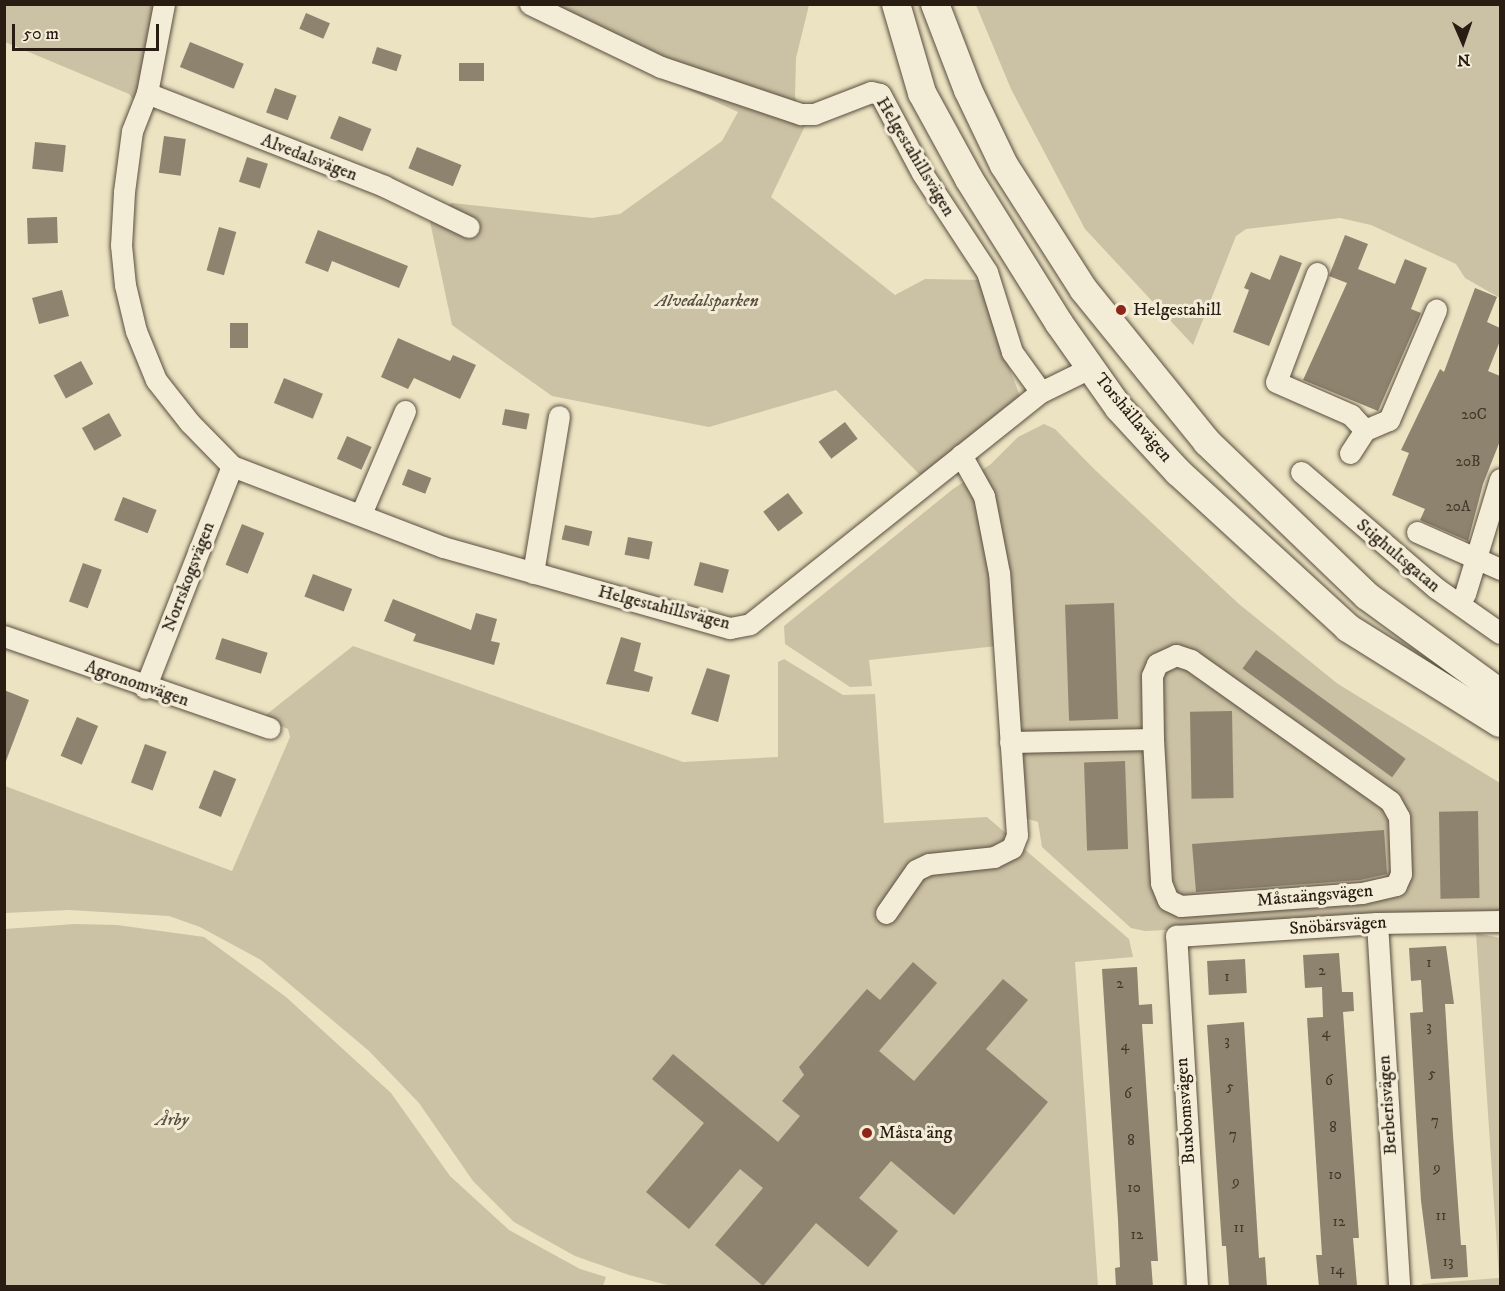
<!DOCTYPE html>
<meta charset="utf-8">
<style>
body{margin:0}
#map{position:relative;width:1505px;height:1291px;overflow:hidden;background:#ece3c2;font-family:"IM FELL DW Pica",serif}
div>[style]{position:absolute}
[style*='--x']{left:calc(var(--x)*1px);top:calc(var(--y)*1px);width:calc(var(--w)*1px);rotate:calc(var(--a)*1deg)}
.green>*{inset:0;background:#cbc1a4}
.building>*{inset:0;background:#8e836e;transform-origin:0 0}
.roads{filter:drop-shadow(0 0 2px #5a4e3f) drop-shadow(0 0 2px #5a4e3f)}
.street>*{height:21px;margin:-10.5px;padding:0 10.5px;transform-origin:10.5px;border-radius:10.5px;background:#f3edd7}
.secondary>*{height:28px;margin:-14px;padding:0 14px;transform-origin:14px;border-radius:14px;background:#f3edd7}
.dots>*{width:16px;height:16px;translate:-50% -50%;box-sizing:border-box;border:3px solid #f3edd7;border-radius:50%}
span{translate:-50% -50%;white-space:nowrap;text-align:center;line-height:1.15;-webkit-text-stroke:6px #f3edd7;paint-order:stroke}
.number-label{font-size:15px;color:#42362a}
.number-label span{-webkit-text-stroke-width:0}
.street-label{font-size:18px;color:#291c13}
.park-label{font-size:18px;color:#5a4e3e;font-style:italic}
.poi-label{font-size:18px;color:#291c13}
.left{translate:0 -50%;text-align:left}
.frame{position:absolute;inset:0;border:6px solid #291c13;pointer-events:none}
.north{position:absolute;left:1433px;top:12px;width:60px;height:60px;-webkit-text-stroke:4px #f3edd7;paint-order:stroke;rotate:178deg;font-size:16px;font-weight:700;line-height:24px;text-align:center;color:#291c13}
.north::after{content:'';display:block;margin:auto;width:21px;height:27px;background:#291c13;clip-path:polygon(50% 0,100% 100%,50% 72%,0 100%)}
.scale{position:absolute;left:12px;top:24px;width:147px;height:27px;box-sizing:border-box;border:3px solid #291c13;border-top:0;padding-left:8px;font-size:18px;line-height:21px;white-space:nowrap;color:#291c13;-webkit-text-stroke:4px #f3edd7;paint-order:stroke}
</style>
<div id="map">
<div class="green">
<i style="clip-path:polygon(4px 5px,156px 5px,135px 102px,129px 94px,5px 42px)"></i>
<i style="clip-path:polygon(531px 5px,809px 5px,796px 58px,795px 97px,806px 124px,771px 197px,895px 295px,925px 279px,983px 280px,993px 324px,1021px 399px,921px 476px,836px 390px,709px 427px,552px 396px,452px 325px,429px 217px,452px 203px,592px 218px,620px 214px,722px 141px,738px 112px,579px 40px,581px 29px)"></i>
<i style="clip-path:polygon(976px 5px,1500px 5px,1500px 298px,1465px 278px,1456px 264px,1371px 225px,1340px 218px,1246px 229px,1236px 236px,1193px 345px,1085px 229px,1011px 89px)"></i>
<i style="clip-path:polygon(1044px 424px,1055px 429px,1094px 469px,1239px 604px,1338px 684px,1500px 783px,1500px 914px,1145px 931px,1131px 928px,1042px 847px,1038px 822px,1025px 818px,1015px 644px,869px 660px,872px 686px,850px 687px,785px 644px,784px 626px,953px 489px,991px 464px,1018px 437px)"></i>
<i style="clip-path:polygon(353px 646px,683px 762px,778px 757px,778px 662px,784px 659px,843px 695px,875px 694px,884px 823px,987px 817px,1129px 939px,1133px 957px,1075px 962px,1098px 1286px,671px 1286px,629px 1275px,575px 1256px,514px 1222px,473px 1181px,419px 1103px,369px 1051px,261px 960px,200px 927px,169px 916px,69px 910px,5px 913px,5px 786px,232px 871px,290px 737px,288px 729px,262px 718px)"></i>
<i style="clip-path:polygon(75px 924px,117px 925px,204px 937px,286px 997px,391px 1093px,450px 1176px,509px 1230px,580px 1269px,606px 1277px,603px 1286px,5px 1286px,5px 929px)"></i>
<i style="clip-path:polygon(1476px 933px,1500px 938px,1500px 1286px,1425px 1286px,1421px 1284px,1499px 1278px)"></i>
</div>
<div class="building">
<i style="left:306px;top:13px;width:26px;height:17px;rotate:23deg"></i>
<i style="left:190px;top:42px;width:58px;height:27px;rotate:22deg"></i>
<i style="left:377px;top:47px;width:26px;height:17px;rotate:18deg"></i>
<i style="left:459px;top:63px;width:25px;height:18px"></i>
<i style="left:275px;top:88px;width:23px;height:26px;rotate:20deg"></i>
<i style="left:339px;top:116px;width:35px;height:24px;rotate:22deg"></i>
<i style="left:164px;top:136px;width:22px;height:37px;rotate:8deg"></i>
<i style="left:35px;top:142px;width:31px;height:27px;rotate:6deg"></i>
<i style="left:417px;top:147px;width:48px;height:23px;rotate:22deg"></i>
<i style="left:247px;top:157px;width:22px;height:26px;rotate:18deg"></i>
<i style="left:57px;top:217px;width:26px;height:30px;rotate:88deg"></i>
<i style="left:219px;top:227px;width:18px;height:45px;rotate:16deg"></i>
<i style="clip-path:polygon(318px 230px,408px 266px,399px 288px,332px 261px,328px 272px,305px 263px)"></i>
<i style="clip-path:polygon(1345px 235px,1368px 244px,1358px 269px,1395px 284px,1405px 259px,1427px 268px,1411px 309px,1421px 313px,1378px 411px,1303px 380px,1347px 283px,1329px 276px)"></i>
<i style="clip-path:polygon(1280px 255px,1302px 263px,1269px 346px,1233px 332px,1249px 290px,1244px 288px,1251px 272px,1270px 280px)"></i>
<i style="clip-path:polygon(1475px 288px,1497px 297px,1487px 322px,1500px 328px,1500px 341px,1488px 371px,1500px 376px,1500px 441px,1483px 484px,1468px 541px,1420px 520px,1425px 509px,1392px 495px,1409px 453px,1401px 450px,1440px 369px,1444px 372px)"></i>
<i style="left:62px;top:290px;width:27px;height:31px;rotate:75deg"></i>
<i style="left:230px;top:323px;width:18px;height:25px"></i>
<i style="clip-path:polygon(398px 338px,450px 361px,453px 355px,476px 365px,460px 399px,414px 378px,408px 389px,381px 377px)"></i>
<i style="left:81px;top:361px;width:26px;height:31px;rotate:62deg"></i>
<i style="left:284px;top:378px;width:42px;height:27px;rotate:22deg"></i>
<i style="left:505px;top:409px;width:25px;height:16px;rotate:11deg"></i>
<i style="left:109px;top:413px;width:26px;height:31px;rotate:61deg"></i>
<i style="left:845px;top:422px;width:21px;height:33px;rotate:53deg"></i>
<i style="left:347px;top:436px;width:27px;height:25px;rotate:24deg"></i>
<i style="left:408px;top:469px;width:25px;height:17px;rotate:21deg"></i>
<i style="left:788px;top:493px;width:25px;height:31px;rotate:53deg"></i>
<i style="left:123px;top:497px;width:36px;height:25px;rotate:21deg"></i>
<i style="left:242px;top:524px;width:24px;height:44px;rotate:22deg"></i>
<i style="left:565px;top:525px;width:28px;height:15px;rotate:13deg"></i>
<i style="left:628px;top:537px;width:25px;height:18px;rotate:11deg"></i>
<i style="left:700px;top:562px;width:30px;height:24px;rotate:15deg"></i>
<i style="left:83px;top:563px;width:20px;height:41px;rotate:20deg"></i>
<i style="left:313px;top:574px;width:42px;height:24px;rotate:21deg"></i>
<i style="clip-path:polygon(393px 599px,471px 630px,476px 613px,497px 619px,491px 641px,500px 643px,494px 665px,413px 641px,416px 634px,384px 621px)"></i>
<i style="left:1114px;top:603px;width:116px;height:49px;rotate:88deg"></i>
<i style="clip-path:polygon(621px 637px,641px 643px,634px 671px,653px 677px,649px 692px,606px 684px)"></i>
<i style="left:222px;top:638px;width:48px;height:22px;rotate:18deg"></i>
<i style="left:1256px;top:650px;width:185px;height:23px;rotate:36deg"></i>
<i style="clip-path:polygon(707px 668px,730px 675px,718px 722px,691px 714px)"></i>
<i style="clip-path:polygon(4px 690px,29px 700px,6px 761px,4px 761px)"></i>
<i style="left:1232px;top:711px;width:87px;height:42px;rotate:89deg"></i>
<i style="left:77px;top:717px;width:23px;height:42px;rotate:23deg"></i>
<i style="left:145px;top:744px;width:23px;height:41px;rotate:20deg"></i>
<i style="left:1125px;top:761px;width:88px;height:41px;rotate:88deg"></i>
<i style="left:214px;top:770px;width:24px;height:41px;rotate:22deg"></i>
<i style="left:1478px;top:811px;width:87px;height:39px;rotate:89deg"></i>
<i style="clip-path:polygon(1384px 830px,1387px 874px,1360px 880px,1196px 892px,1192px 844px)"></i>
<i style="clip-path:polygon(1446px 946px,1454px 1004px,1445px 1004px,1453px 1135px,1461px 1245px,1466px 1245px,1468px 1277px,1431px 1279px,1421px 1201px,1410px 1013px,1423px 1012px,1421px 980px,1411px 981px,1409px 948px)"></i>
<i style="clip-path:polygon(1339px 953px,1342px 992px,1353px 992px,1354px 1011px,1343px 1012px,1359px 1238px,1353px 1238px,1357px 1285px,1319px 1287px,1316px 1255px,1322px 1255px,1307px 1018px,1323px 1017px,1322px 987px,1305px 988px,1303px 955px)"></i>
<i style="left:1245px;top:959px;width:34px;height:38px;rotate:87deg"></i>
<i style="clip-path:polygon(913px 962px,937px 983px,879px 1051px,914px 1081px,1003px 979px,1028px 1000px,986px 1049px,1048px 1102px,954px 1215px,891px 1161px,859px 1198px,898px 1231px,868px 1267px,816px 1223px,763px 1286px,715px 1245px,763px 1188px,740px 1169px,689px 1229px,646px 1192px,704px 1123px,652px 1079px,673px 1054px,778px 1142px,800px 1116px,782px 1101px,804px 1075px,799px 1067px,867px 989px,880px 1000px)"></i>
<i style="clip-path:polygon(1137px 967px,1139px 1005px,1152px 1004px,1153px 1024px,1142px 1024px,1158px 1261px,1151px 1261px,1153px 1287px,1116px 1287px,1115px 1268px,1120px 1267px,1118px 1220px,1102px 969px)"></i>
<i style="clip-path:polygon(1244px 1022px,1259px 1258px,1265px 1257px,1267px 1287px,1229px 1287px,1226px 1246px,1222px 1246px,1207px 1025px)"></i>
</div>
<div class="roads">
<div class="street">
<i style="--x:164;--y:4;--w:91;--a:100.8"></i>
<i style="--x:147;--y:93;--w:41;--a:111.5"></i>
<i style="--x:132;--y:131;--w:62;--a:97.5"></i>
<i style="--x:124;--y:192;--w:53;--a:93.2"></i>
<i style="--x:121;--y:245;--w:40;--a:84.3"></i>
<i style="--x:125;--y:285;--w:47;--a:76.6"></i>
<i style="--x:136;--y:331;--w:53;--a:67.8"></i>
<i style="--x:156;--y:380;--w:55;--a:51.7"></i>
<i style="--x:190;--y:423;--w:60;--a:45.7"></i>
<i style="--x:232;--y:466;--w:226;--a:21"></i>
<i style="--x:443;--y:547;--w:298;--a:15.8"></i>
<i style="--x:730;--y:628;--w:20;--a:-11"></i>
<i style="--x:750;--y:624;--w:372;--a:-38.6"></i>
<i style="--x:1041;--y:392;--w:55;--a:-26.1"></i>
<i style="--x:530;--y:4;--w:145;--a:25.7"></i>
<i style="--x:661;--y:67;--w:148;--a:18.6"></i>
<i style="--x:801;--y:114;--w:13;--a:0"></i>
<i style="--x:814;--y:114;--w:61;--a:-21.1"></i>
<i style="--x:871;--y:92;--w:9;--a:13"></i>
<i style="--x:880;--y:94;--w:89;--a:62"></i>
<i style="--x:922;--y:173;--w:118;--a:56.7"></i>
<i style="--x:987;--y:272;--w:84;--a:72.6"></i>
<i style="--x:1012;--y:352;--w:49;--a:54.1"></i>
<i style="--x:147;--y:93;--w:255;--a:21.4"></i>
<i style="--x:384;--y:186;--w:94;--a:25.8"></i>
<i style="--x:1317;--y:273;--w:116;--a:110.6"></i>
<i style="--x:1276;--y:382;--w:82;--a:23.7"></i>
<i style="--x:1351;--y:415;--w:21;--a:47"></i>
<i style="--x:1365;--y:430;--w:26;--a:-23"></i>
<i style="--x:1389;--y:420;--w:120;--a:-66.9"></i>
<i style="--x:1350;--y:453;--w:27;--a:-57"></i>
<i style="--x:1301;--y:472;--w:178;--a:40.7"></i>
<i style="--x:1436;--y:588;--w:78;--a:35.1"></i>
<i style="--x:361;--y:514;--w:112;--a:-66.9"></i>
<i style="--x:1417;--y:532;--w:91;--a:24"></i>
<i style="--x:533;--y:573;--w:159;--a:-80.6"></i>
<i style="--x:1465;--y:594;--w:120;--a:-73.1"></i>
<i style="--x:4;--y:636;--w:281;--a:19.1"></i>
<i style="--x:145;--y:688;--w:238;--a:-68.6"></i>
<i style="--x:1010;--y:742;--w:143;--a:-1.2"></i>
<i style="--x:1153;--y:739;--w:144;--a:86.8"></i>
<i style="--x:1161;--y:883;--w:18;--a:68"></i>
<i style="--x:1168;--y:900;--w:14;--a:25"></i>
<i style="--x:1181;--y:906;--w:181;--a:-4.1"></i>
<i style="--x:1362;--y:893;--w:35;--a:-13"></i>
<i style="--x:1396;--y:885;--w:12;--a:-66"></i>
<i style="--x:1401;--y:874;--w:57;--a:-92"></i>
<i style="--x:1399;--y:817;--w:18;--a:-119"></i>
<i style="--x:1390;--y:801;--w:244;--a:-144.7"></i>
<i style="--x:1191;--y:660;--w:16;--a:-162"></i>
<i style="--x:1176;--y:655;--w:21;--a:155"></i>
<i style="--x:1157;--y:664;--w:13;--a:113"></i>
<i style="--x:1152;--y:676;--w:63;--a:89.1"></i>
<i style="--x:886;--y:913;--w:52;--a:-55.1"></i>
<i style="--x:916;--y:870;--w:14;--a:-25"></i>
<i style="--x:929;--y:864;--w:65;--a:-6.1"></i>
<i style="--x:994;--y:857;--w:20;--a:-27"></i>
<i style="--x:1012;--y:848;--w:14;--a:-69"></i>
<i style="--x:1017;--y:835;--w:263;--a:-93.9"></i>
<i style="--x:999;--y:573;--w:78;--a:-101"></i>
<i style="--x:984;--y:496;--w:47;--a:-119.3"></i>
<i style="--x:1377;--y:923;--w:364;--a:86.5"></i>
<i style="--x:1197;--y:1286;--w:351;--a:-93.4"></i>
<i style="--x:1176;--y:936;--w:201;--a:-3.7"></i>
<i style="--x:1377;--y:923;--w:123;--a:-0.9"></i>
</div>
<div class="secondary">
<i style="--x:896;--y:4;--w:93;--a:73.7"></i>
<i style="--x:922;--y:93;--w:98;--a:61.3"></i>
<i style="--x:969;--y:179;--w:170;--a:58"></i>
<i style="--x:1059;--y:323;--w:104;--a:54.8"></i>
<i style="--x:1119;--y:408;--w:87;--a:47.3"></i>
<i style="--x:1178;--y:472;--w:231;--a:42.5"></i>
<i style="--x:1348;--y:628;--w:179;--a:32"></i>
<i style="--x:935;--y:4;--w:92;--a:69"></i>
<i style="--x:968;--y:90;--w:83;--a:64.4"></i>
<i style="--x:1004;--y:165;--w:148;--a:57.4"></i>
<i style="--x:1084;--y:290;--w:196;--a:51"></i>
<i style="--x:1207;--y:442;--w:222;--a:43.9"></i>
<i style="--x:1367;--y:596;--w:165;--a:36.1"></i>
</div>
</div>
<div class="dots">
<i style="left:1121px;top:310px;background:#8f2418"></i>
<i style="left:867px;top:1133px;background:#8f2418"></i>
</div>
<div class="number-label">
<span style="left:1474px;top:415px">20C</span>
<span style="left:1468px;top:462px">20B</span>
<span style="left:1458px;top:507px">20A</span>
<span style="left:1429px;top:963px">1</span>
<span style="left:1322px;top:971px">2</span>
<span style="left:1227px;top:977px">1</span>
<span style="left:1120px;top:984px">2</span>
<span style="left:1429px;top:1027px">3</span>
<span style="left:1326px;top:1033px">4</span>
<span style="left:1227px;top:1041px">3</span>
<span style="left:1125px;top:1046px">4</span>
<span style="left:1432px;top:1074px">5</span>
<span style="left:1329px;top:1081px">6</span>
<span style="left:1230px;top:1087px">5</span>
<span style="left:1128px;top:1094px">6</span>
<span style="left:1435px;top:1121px">7</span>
<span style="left:1333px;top:1128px">8</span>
<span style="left:1233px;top:1135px">7</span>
<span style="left:1131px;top:1141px">8</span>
<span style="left:1437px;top:1168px">9</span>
<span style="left:1335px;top:1175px">10</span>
<span style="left:1236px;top:1182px">9</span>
<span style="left:1134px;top:1188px">10</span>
<span style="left:1441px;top:1216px">11</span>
<span style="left:1339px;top:1222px">12</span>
<span style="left:1239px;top:1228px">11</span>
<span style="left:1137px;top:1235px">12</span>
<span style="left:1448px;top:1262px">13</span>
<span style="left:1337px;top:1270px">14</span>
</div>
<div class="street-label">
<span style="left:915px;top:157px;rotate:59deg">Helgestahillsvägen</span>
<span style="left:309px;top:158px;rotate:21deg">Alvedalsvägen</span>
<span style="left:1133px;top:418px;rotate:50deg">Torshällavägen</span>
<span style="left:1398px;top:556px;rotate:40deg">Stighultsgatan</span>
<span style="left:189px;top:577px;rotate:-69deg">Norrskogsvägen</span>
<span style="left:664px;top:608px;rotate:14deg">Helgestahillsvägen</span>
<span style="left:137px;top:684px;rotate:19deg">Agronomvägen</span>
<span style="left:1315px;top:896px;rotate:-5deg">Måstaängsvägen</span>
<span style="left:1338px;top:926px;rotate:-4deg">Snöbärsvägen</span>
<span style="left:1388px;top:1105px;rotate:-94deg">Berberisvägen</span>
<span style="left:1186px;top:1111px;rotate:-94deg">Buxbomsvägen</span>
</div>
<div class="park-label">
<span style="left:707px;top:301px">Alvedalsparken</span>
<span style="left:172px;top:1120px">Årby</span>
</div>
<div class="poi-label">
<span class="left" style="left:1133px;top:310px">Helgestahill</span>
<span class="left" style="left:879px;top:1133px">Måsta äng</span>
</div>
<div class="frame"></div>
<div class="north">N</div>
<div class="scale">50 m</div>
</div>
